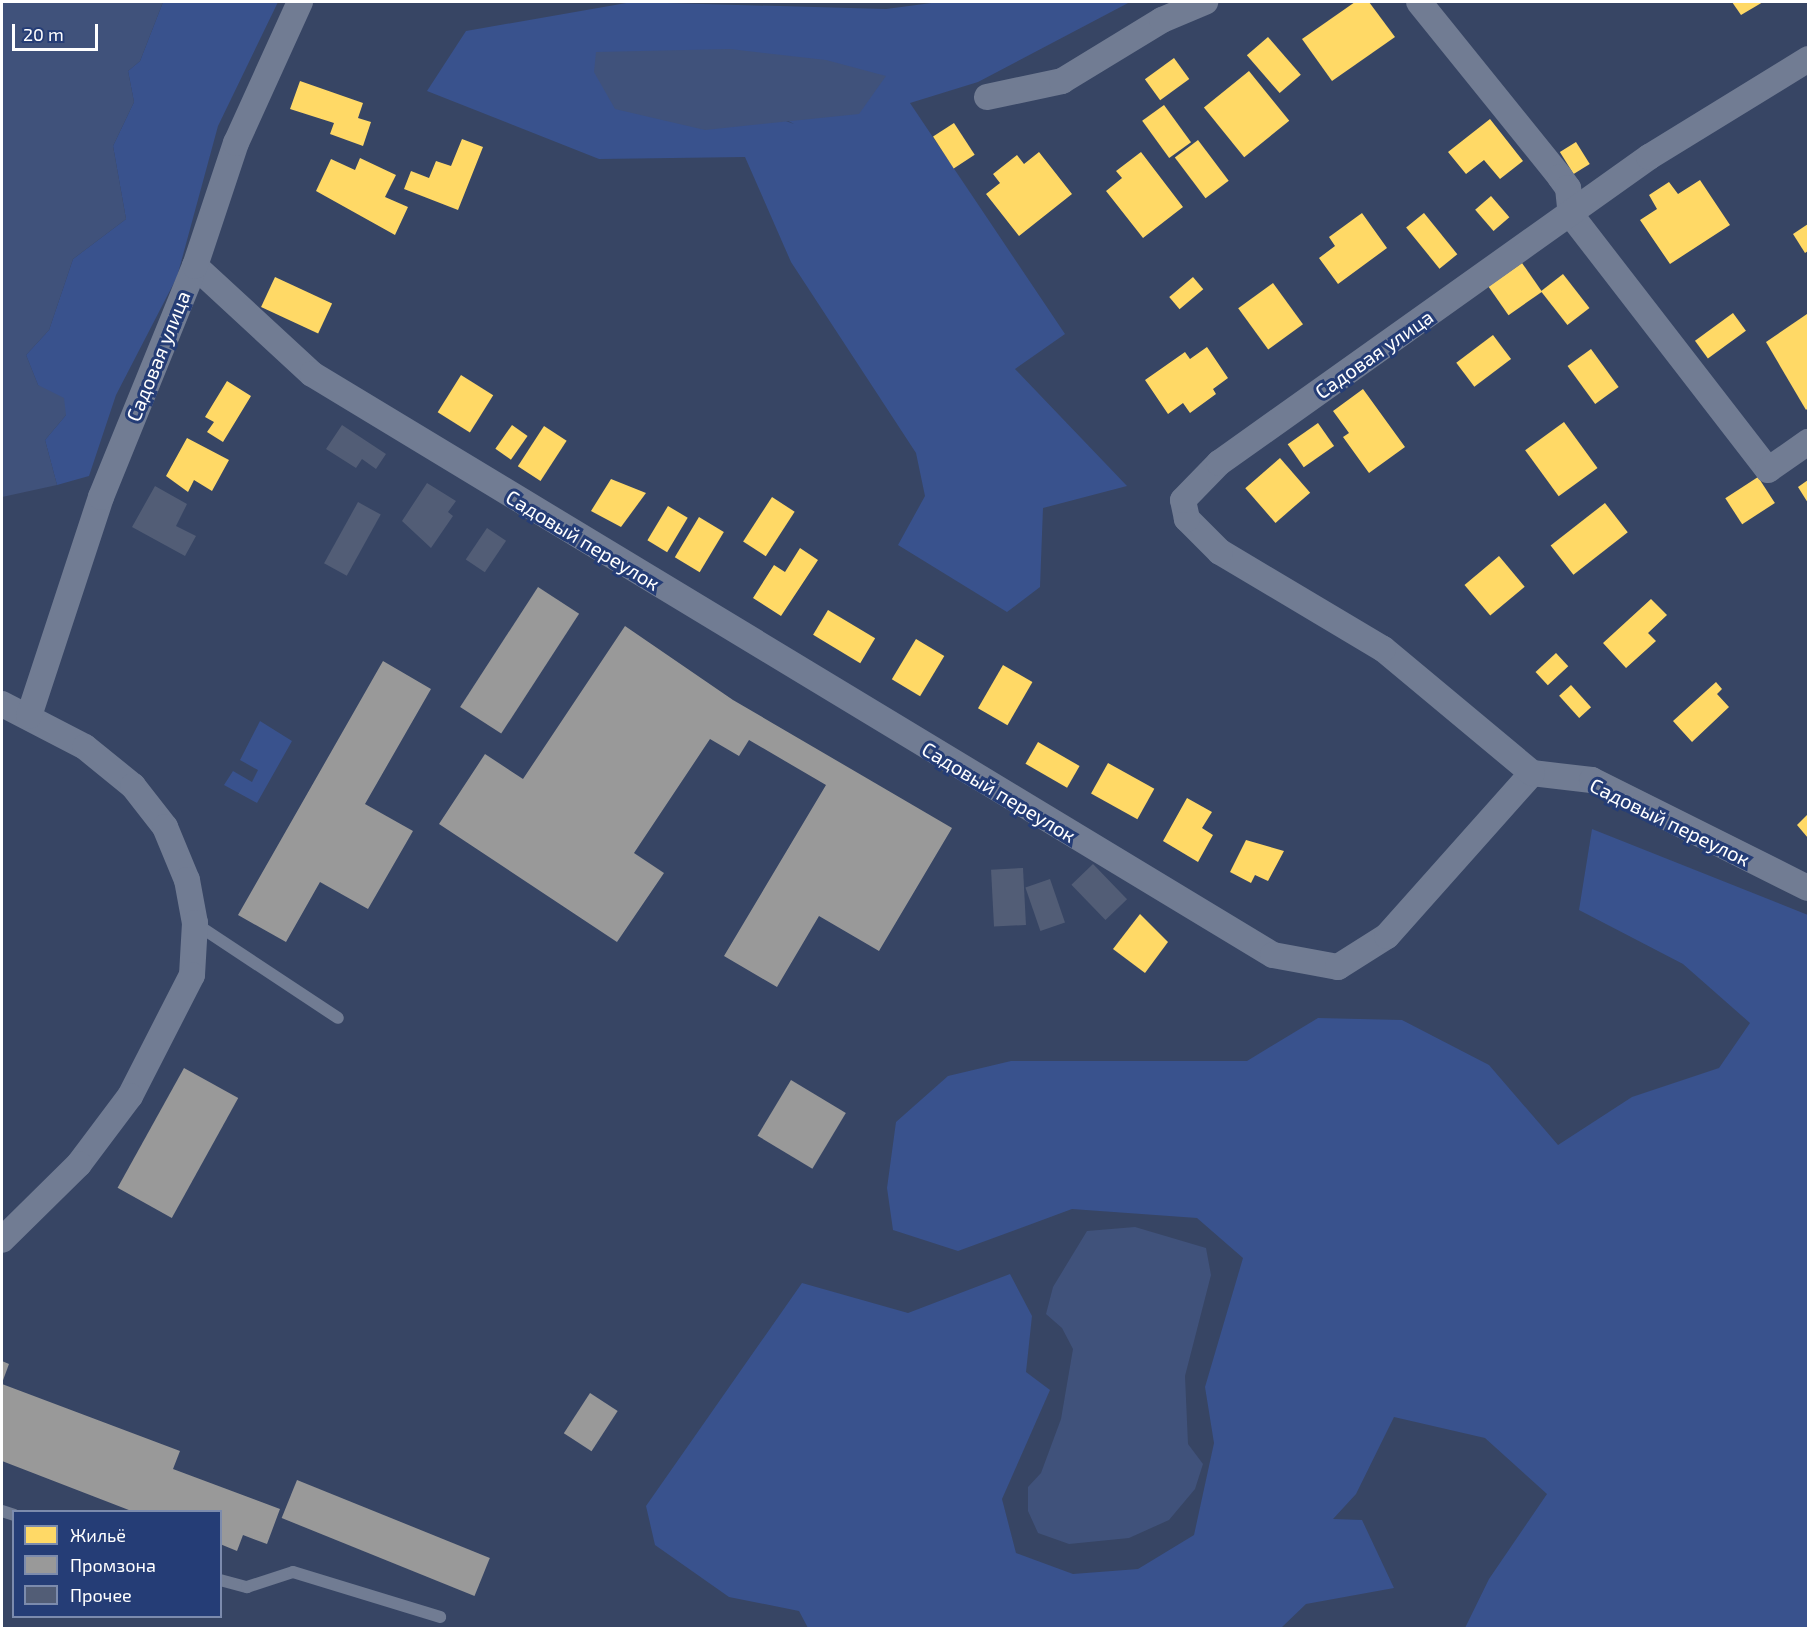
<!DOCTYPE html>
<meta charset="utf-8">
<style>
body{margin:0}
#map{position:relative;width:1810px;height:1630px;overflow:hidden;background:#374564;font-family:"Exo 2",sans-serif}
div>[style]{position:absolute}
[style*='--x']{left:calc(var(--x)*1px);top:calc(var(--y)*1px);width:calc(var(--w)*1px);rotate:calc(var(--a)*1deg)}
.green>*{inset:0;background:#39528d}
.water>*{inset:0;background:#40527b}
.homes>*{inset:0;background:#ffd966;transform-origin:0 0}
.industry>*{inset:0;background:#999;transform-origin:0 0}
.building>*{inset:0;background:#525d76;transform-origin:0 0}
.service>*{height:12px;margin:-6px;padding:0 6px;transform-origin:6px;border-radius:6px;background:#717c93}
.minor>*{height:26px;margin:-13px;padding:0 13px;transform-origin:13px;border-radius:13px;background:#717c93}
span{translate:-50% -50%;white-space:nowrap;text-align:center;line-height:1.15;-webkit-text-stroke:6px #253d76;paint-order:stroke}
.street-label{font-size:20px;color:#fff}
.frame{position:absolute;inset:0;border:3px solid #fff;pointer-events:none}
.legend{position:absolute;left:12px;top:1510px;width:210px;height:108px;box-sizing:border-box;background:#253d76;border:2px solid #7c8bad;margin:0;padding:8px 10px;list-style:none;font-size:18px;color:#fff}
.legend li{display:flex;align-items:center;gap:12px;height:30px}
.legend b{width:30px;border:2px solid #7c8bad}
.scale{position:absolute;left:12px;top:24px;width:86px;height:27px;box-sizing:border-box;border:3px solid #fff;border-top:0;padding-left:8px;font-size:18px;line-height:21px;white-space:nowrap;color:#fff;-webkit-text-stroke:4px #253d76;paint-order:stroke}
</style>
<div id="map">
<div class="green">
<i style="clip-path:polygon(163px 2px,278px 2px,218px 126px,177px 277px,116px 395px,89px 476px,57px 485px,45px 440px,66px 415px,38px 385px,26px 355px,49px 330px,73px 259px,126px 219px,113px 146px,134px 102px,128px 71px,140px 61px)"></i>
<i style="clip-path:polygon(evenodd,632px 2px,886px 9px,939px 2px,1130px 2px,978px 82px,910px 103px,1065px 334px,1015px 369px,1127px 486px,1043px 508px,1040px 587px,1007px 612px,898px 545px,925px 496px,916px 453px,791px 262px,745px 157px,599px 159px,427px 91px,466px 31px,632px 2px,596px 52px,660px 54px,794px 124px,596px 52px)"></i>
<i style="clip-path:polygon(260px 721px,292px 741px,257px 803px,224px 785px,233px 771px,252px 782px,258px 770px,240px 760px)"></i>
<i style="clip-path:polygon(1592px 829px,1808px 915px,1808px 1628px,1465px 1628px,1489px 1579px,1547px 1494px,1485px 1438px,1394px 1417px,1356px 1494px,1333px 1519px,1362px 1520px,1394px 1588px,1306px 1604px,1281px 1628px,808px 1628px,799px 1611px,729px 1597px,655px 1545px,646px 1506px,802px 1283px,908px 1313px,1010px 1274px,1032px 1316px,1026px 1372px,1050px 1390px,1002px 1499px,1016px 1553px,1073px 1574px,1138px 1569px,1194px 1535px,1214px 1443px,1205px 1387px,1243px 1258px,1197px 1218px,1072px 1209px,958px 1251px,893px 1230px,887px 1188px,896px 1122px,948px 1076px,1011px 1061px,1247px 1061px,1318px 1018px,1402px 1020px,1489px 1065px,1558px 1145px,1632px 1097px,1719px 1068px,1750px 1023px,1683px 964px,1579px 910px)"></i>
</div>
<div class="water">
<i style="clip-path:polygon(2px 2px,163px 2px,140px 61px,128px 71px,134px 102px,113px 146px,126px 219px,73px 259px,49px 330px,26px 355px,38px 385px,64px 398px,66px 415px,45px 440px,57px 485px,2px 497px)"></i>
<i style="clip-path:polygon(730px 49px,826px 60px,886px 76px,859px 114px,705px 130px,615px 109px,594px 72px,596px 52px)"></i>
<i style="clip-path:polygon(1135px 1227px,1206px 1248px,1211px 1275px,1185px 1376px,1188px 1444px,1203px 1464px,1195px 1489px,1169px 1520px,1129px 1538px,1069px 1544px,1038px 1533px,1028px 1511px,1028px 1487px,1041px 1473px,1061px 1419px,1073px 1349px,1062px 1328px,1046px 1314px,1053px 1287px,1087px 1231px)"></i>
</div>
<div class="homes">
<i style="clip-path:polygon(1355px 2px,1369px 2px,1395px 37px,1332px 81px,1302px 39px)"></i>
<i style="clip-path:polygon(1732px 2px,1763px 2px,1741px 15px)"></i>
<i style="left:1268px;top:37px;width:50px;height:28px;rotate:49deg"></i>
<i style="left:1174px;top:58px;width:26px;height:36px;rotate:54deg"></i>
<i style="left:1249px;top:71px;width:64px;height:58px;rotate:51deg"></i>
<i style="clip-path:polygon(300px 81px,363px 103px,358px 118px,371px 122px,363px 146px,330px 134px,334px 123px,290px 109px)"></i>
<i style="left:1164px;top:105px;width:46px;height:27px;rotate:54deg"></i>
<i style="clip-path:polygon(1490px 119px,1523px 161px,1500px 179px,1484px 160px,1466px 174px,1448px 152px)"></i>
<i style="left:954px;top:123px;width:38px;height:25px;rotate:57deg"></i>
<i style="clip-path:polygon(462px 139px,483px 147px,458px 210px,404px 189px,411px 171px,429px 178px,436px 161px,451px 166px)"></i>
<i style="left:1198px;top:140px;width:51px;height:29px;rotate:53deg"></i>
<i style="left:1576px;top:142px;width:26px;height:19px;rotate:58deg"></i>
<i style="clip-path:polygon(1039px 152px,1072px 194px,1019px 236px,986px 194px,1000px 183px,993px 174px,1017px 155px,1024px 164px)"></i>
<i style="clip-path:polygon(1141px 152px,1183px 207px,1143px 238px,1106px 191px,1122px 178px,1116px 171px)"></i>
<i style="clip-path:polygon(360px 158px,396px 175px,385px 197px,408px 207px,395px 235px,316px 191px,331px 159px,355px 170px)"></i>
<i style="clip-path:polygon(1700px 180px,1730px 225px,1670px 264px,1640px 220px,1657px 209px,1649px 195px,1669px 182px,1678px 194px)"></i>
<i style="left:1491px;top:196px;width:28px;height:21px;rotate:49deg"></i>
<i style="clip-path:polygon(1362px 213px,1387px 248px,1338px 284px,1319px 258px,1335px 246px,1329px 237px)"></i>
<i style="left:1424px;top:213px;width:53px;height:23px;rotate:51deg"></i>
<i style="clip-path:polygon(1808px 224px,1808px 251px,1805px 253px,1793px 234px)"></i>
<i style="left:1522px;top:263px;width:35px;height:41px;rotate:55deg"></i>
<i style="left:1563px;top:274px;width:43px;height:28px;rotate:52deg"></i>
<i style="left:275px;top:277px;width:63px;height:33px;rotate:25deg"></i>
<i style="left:1193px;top:277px;width:16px;height:31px;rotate:50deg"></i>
<i style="left:1273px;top:283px;width:51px;height:43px;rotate:54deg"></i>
<i style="left:1733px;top:313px;width:22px;height:47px;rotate:54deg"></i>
<i style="clip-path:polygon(1807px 314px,1808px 408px,1806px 410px,1766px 342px)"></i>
<i style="left:1493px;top:335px;width:30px;height:46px;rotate:53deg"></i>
<i style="clip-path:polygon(1207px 347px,1228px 378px,1213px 389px,1216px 394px,1190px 413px,1183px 403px,1168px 414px,1145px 380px,1185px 352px,1190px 359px)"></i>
<i style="left:1591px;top:349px;width:47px;height:29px;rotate:54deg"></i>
<i style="left:461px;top:375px;width:38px;height:44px;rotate:32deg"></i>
<i style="clip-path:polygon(227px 381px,251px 396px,223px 442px,207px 432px,214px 422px,205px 417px)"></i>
<i style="clip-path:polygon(1363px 389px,1405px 447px,1369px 473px,1343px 437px,1349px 433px,1333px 411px)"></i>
<i style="left:1564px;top:422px;width:57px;height:48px;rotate:54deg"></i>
<i style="left:1318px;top:423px;width:28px;height:37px;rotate:55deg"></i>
<i style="left:512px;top:425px;width:19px;height:29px;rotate:35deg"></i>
<i style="left:544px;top:426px;width:27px;height:48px;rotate:33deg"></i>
<i style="clip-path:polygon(187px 438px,229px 460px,212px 491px,194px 480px,188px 492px,166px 476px)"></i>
<i style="left:1280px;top:458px;width:46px;height:46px;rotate:49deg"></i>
<i style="left:1758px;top:477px;width:31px;height:39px;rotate:57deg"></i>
<i style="clip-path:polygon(611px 479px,646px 493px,621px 527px,591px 511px)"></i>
<i style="clip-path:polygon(1808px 480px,1808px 503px,1798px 487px)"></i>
<i style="left:772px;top:497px;width:27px;height:53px;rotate:33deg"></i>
<i style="left:1605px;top:503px;width:37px;height:69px;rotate:52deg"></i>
<i style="left:668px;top:506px;width:23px;height:40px;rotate:31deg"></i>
<i style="left:699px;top:517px;width:29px;height:47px;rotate:31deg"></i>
<i style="clip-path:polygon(800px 548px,818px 560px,781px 616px,753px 598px,774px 565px,785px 572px)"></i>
<i style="left:1499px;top:556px;width:40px;height:45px;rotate:50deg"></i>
<i style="clip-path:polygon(1651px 599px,1667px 615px,1648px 633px,1656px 641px,1626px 668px,1603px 643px)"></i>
<i style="left:828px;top:610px;width:55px;height:29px;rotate:31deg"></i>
<i style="left:916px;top:639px;width:33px;height:47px;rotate:31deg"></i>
<i style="left:1556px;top:653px;width:18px;height:28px;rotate:47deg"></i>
<i style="left:1003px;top:665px;width:34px;height:50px;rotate:30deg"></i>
<i style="clip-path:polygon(1716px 682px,1722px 689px,1717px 694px,1729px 707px,1692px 742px,1673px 721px)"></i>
<i style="left:1571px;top:685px;width:30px;height:16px;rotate:48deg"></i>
<i style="left:1038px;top:742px;width:48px;height:25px;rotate:30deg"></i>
<i style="left:1108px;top:763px;width:53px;height:35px;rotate:29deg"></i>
<i style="clip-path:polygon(1187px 798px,1212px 812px,1202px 828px,1213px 835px,1198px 862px,1163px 841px)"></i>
<i style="clip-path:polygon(1808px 814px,1808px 838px,1797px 825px)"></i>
<i style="clip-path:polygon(1246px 840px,1284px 851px,1268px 881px,1255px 875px,1251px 883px,1230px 872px)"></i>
<i style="clip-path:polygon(1140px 914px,1168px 942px,1145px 973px,1113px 949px)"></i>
</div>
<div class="industry">
<i style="left:538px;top:587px;width:49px;height:143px;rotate:33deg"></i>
<i style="clip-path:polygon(625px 626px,733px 700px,952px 828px,879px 951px,819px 916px,777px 987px,724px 956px,826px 785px,749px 740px,739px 756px,710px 739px,634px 853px,664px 873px,617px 942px,439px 824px,485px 754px,523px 779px)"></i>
<i style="clip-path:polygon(383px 661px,431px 689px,365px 804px,413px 831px,368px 909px,320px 882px,286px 942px,238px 915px)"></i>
<i style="left:184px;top:1068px;width:62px;height:137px;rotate:29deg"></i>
<i style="left:791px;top:1080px;width:64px;height:65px;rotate:31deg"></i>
<i style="clip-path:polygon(2px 1361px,9px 1364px,2px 1383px)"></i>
<i style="clip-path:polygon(2px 1384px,180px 1451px,173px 1469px,280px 1509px,267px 1544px,243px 1535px,237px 1551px,220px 1544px,220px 1512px,134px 1512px,2px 1461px)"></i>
<i style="left:590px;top:1393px;width:33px;height:48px;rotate:33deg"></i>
<i style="left:297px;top:1480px;width:208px;height:41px;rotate:22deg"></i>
</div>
<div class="building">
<i style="clip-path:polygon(342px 425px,386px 454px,376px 469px,362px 459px,356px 468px,326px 449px)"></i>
<i style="clip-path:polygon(427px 483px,456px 501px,448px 512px,453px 516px,431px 548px,402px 521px)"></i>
<i style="clip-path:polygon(155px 486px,187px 504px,176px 526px,196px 536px,185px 556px,132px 527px)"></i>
<i style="left:358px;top:502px;width:26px;height:70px;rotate:29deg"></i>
<i style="left:487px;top:528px;width:23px;height:38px;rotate:34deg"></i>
<i style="left:1093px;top:864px;width:49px;height:30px;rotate:46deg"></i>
<i style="left:1023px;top:868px;width:57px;height:32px;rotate:87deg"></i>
<i style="left:1050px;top:879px;width:46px;height:26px;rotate:71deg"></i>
</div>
<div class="service">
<i style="--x:196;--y:924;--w:170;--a:33.5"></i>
<i style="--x:2;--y:1511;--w:13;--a:18"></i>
<i style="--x:220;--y:1580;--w:28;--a:15"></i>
<i style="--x:247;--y:1587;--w:48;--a:-18.1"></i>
<i style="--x:293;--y:1572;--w:154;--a:17"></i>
</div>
<div class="minor">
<i style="--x:1419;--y:2;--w:225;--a:51.1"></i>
<i style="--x:1560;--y:177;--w:14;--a:54"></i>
<i style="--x:1568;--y:188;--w:27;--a:84"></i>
<i style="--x:1571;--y:215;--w:322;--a:52.3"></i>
<i style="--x:1768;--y:470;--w:49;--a:-35"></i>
<i style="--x:987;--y:97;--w:77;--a:-12"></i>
<i style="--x:1062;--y:81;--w:117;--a:-31.4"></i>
<i style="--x:1162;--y:20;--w:47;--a:-22.7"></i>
<i style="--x:195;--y:266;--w:159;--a:42.7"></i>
<i style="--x:312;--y:374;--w:1123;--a:31.16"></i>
<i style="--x:1273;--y:955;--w:66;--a:10.5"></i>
<i style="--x:1338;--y:967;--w:58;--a:-32.3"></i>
<i style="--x:1387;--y:936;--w:218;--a:-48.3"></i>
<i style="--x:1532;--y:773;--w:60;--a:6.7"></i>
<i style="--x:1592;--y:780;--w:241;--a:26.6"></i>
<i style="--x:2;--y:704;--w:93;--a:27.4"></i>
<i style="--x:85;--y:747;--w:62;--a:39.1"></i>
<i style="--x:133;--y:786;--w:52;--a:52"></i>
<i style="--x:165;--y:827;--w:57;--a:67.5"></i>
<i style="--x:187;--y:880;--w:44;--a:79.5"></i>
<i style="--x:195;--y:923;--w:52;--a:93.3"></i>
<i style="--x:192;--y:975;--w:136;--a:117.1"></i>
<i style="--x:130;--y:1096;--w:85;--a:126.9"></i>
<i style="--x:79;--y:1164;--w:108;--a:135.4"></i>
<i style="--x:29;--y:716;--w:231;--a:-71.8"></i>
<i style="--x:101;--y:497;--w:249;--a:-67.9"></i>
<i style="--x:195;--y:266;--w:130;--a:-71.6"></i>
<i style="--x:236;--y:143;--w:155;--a:-65.6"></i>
<i style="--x:1532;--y:773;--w:194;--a:-140.2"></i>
<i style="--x:1383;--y:649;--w:190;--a:-149.2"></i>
<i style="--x:1220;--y:552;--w:47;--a:-135"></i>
<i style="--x:1187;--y:519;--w:19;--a:-102"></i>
<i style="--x:1183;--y:500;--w:52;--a:-45.8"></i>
<i style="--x:1219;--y:463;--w:528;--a:-35.44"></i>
<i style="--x:1649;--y:157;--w:187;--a:-31.6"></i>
</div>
<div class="street-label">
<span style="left:1374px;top:354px;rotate:-35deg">Садовая улица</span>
<span style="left:158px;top:356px;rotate:-68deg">Садовая улица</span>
<span style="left:583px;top:540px;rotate:31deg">Садовый переулок</span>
<span style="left:999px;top:792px;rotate:31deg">Садовый переулок</span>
<span style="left:1670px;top:822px;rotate:26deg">Садовый переулок</span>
</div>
<div class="frame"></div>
<ul class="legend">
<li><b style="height:16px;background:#ffd966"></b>Жильё</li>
<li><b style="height:16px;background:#999"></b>Промзона</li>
<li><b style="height:16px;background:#525d76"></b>Прочее</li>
</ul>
<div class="scale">20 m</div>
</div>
